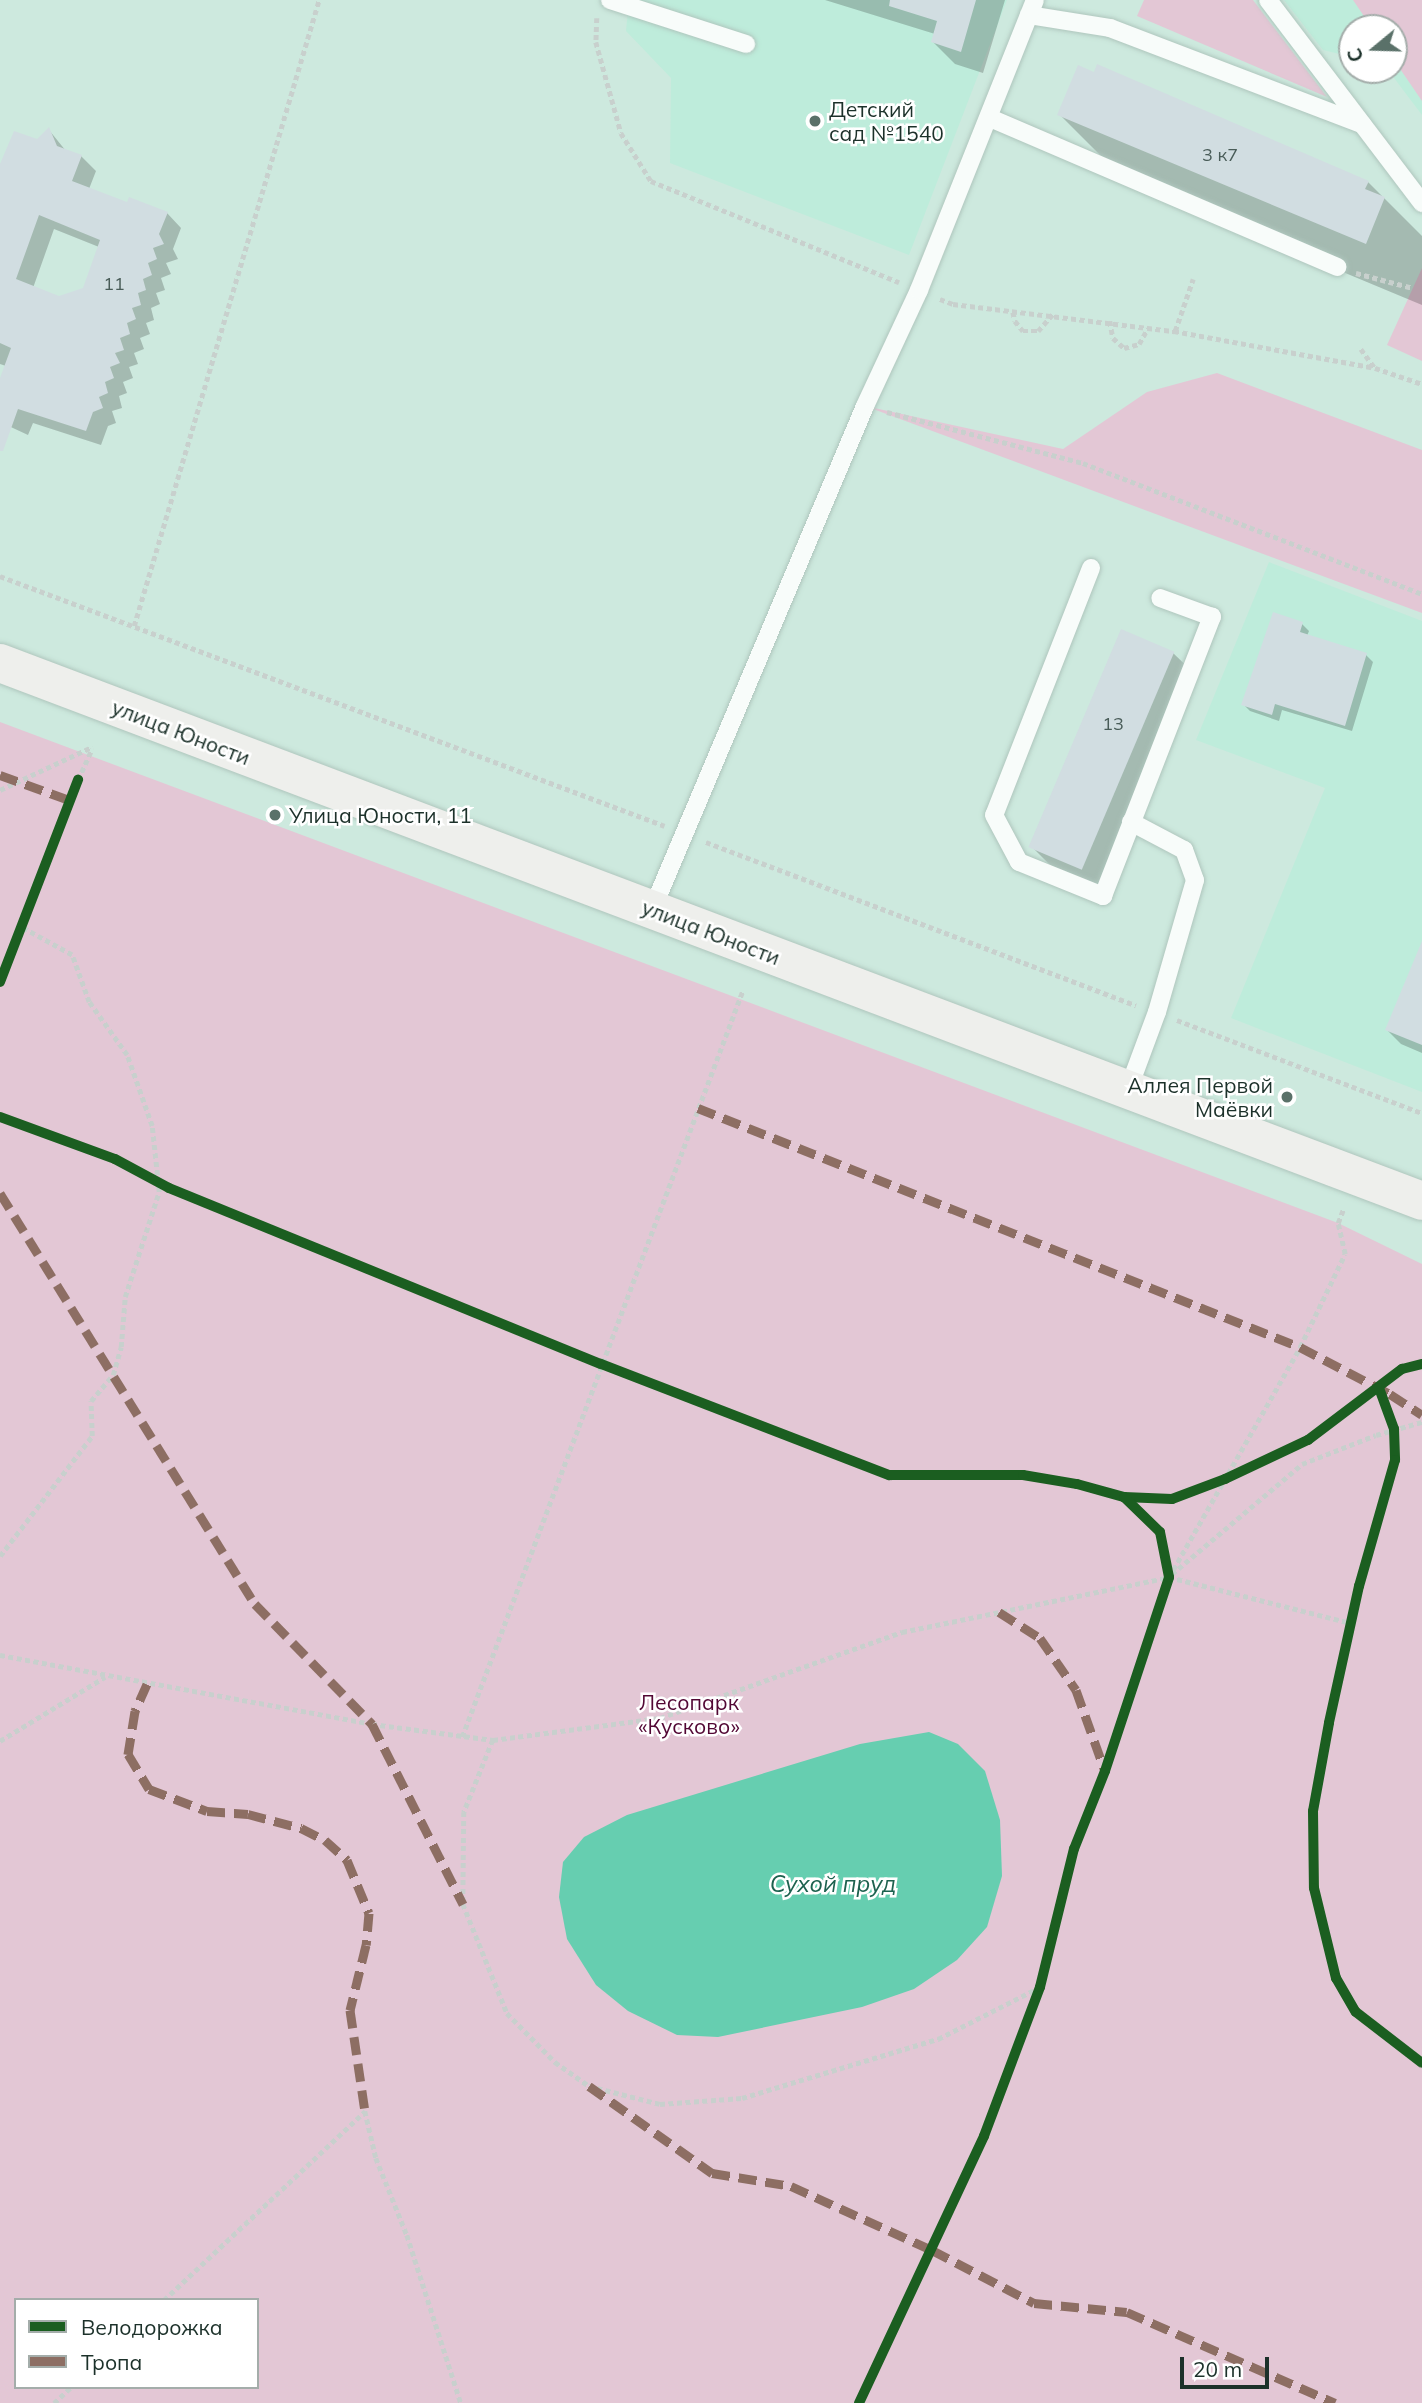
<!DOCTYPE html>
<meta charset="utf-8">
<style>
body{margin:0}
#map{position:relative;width:1422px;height:2403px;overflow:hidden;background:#cde9de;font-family:Mulish,sans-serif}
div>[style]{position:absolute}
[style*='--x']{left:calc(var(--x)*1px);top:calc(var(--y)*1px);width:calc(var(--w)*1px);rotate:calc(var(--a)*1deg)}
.built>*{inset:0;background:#beecdb}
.green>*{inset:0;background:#e3c7d5}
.water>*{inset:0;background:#66ceb0}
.shadow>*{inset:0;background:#0003}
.building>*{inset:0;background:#d1dde1;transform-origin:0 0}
.path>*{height:4.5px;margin-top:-2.25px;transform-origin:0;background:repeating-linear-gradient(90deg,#c8d0cd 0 5px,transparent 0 8.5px)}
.roads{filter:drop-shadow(0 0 2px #afc6bd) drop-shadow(0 0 2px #afc6bd)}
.lane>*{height:18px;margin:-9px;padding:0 9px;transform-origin:9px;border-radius:9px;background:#f8fcfa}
.secondary>*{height:38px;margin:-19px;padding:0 19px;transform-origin:19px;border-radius:19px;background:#eeefec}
.quiet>*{height:9px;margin-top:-4.5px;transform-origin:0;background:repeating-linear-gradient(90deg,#8d6e63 0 18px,transparent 0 27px)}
.cycleway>*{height:10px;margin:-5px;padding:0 5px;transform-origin:5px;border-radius:5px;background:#1b5e20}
.dots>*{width:19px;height:19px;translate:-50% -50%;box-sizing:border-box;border:4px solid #fff;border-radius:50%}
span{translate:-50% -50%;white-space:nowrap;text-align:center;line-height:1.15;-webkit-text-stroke:5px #fff;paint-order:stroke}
.number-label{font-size:18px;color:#495c58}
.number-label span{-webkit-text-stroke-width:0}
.poi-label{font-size:21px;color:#1c312a}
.left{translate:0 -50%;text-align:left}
.right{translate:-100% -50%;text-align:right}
.street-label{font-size:21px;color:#1c312a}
.park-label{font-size:21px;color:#520734}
.water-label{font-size:23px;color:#1d624f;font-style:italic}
.legend{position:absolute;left:14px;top:2298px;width:245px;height:91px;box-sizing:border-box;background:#fff;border:2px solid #a4adaa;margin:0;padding:9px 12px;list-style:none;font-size:21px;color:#1c312a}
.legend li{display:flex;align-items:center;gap:14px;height:35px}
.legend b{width:35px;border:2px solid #a4adaa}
.north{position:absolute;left:1338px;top:14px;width:70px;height:70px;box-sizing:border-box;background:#fff;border:2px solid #a4adaa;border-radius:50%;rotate:251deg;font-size:19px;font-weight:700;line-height:28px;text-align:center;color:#1c312a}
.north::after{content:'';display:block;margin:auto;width:24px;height:32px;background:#5a7169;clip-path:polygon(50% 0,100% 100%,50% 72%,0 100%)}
.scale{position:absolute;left:1180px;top:2357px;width:89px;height:32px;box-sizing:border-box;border:4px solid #1c312a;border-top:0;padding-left:9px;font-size:21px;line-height:24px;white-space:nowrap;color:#1c312a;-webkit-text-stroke:5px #fff;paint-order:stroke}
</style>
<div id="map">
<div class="built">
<i style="clip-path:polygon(629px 0,1007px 0,909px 255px,670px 163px,671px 78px,626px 31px)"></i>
<i style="clip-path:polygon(1284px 0,1422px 0,1422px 115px,1388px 70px,1394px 70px,1394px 28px,1352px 28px,1352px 57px,1323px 50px)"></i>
<i style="clip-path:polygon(1269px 562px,1422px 621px,1422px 1092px,1231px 1018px,1325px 788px,1196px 740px)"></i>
</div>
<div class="green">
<i style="clip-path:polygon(1144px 0,1253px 0,1327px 97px,1137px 16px)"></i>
<i style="clip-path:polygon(1353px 0,1422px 0,1422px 101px,1394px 60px,1394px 28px,1372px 28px)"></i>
<i style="clip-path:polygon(1422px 268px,1422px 361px,1387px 345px)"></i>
<i style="clip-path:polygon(1217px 373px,1422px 450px,1422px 613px,865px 406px,1063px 449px,1147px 392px)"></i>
<i style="clip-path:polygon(evenodd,0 722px,1338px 1223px,1422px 1264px,1422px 2403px,0 2403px,0 722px,16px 2300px,257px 2300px,257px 2387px,16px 2387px,16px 2300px)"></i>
</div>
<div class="water">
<i style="clip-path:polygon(929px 1732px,958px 1744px,985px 1771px,1000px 1820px,1002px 1876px,987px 1927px,957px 1960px,914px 1989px,862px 2007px,718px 2037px,677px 2035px,628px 2011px,596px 1985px,567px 1939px,559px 1897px,563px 1862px,584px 1837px,627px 1815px,860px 1744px)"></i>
</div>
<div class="shadow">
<i style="clip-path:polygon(825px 0,1005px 0,983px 73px,955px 64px,933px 42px,935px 34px)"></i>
<i style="clip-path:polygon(1059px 114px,1368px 182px,1422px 236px,1422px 305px,1127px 182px)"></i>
<i style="clip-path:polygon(evenodd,49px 130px,66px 151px,81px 156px,96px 171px,89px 189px,128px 204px,167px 213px,181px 228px,173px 249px,178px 259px,166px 263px,171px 274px,161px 278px,165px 290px,156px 293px,160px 304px,151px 308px,154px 320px,146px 323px,150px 334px,140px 338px,144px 349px,134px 353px,138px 364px,129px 367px,133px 378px,123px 382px,127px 393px,119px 396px,122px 408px,112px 411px,116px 423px,108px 426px,101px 445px,33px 423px,28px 435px,0 422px,0 383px,6px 366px,0 364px,0 169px,49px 130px,54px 229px,99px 247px,84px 289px,59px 298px,33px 288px,54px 229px)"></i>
<i style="clip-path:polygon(1302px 624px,1309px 631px,1307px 636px,1366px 655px,1373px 662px,1352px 731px,1282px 710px,1279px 721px,1250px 711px,1243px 704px)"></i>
<i style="clip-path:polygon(1173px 653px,1196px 675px,1106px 891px,1055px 870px,1033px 848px)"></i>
<i style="clip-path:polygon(1422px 943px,1422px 1053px,1401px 1044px,1387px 1030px)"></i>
</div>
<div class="building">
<i style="clip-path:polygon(890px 0,976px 0,961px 52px,931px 42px,937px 21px,889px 6px)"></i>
<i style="clip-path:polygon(1097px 64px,1369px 181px,1365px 189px,1385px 197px,1366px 244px,1057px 115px,1078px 65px,1094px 72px)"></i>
<i style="clip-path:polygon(evenodd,49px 127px,57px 146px,82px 155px,72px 181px,127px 202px,129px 197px,168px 212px,159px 234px,164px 244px,153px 248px,157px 259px,148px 263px,152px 275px,143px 279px,146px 290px,138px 293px,141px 305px,132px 308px,136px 319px,127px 323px,130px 334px,120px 338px,124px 350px,115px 353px,120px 363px,110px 367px,114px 378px,105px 382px,108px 393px,99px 397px,103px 408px,93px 412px,86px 431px,18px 409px,3px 451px,0 451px,0 378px,11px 348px,0 343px,0 164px,14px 131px,37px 139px,49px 127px,39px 215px,100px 240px,83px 288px,59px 296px,16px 279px,39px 215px)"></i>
<i style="clip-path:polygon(1273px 612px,1303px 622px,1300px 632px,1367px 653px,1345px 726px,1275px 704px,1272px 715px,1241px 705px)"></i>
<i style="left:1121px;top:629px;width:58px;height:237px;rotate:23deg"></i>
<i style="clip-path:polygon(1422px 941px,1422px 1045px,1385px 1030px)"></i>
</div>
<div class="path">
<i style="--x:597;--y:18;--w:24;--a:92"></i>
<i style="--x:596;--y:42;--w:94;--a:74.6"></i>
<i style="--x:621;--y:133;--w:57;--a:58"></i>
<i style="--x:651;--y:181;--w:268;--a:22.2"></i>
<i style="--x:1356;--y:273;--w:59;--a:14.7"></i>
<i style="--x:940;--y:299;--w:14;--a:21"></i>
<i style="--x:953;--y:304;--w:223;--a:7"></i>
<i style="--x:1174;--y:331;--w:204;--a:10.4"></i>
<i style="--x:1375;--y:368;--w:50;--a:18.8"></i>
<i style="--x:1013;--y:312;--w:9;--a:77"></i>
<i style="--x:1015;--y:321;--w:13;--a:51"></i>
<i style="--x:1023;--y:331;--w:15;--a:0"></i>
<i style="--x:1038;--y:331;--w:23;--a:-49"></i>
<i style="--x:1110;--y:321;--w:17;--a:80"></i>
<i style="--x:1113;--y:338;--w:15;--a:42"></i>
<i style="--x:1124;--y:348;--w:16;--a:-15"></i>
<i style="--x:1139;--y:344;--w:18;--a:-61"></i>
<i style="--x:1175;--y:331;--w:55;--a:-70.9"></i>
<i style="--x:1361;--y:349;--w:24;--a:54"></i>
<i style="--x:887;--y:412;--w:203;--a:14.6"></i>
<i style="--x:1083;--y:463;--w:363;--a:21.1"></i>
<i style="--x:0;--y:576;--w:710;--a:20.6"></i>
<i style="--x:134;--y:626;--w:653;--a:-73.54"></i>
<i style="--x:78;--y:780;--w:34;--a:-66"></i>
<i style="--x:0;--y:790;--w:102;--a:-25.1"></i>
<i style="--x:706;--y:842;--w:460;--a:20.8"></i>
<i style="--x:1177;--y:1020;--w:262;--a:20.8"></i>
<i style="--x:0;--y:1556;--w:151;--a:-52.5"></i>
<i style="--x:92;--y:1436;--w:35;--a:-92"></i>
<i style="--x:91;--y:1401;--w:34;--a:-50"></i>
<i style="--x:113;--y:1375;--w:29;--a:-74"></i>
<i style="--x:121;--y:1347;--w:50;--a:-85.4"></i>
<i style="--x:125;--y:1297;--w:110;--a:-72.1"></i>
<i style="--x:159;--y:1192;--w:66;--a:-96.1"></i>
<i style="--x:152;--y:1126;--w:75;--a:-109.4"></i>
<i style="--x:127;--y:1055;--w:65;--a:-125.6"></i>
<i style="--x:89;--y:1002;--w:50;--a:-109.9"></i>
<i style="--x:72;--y:955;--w:58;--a:-151.2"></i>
<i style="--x:1172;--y:1574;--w:170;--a:-40.2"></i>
<i style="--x:1302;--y:1464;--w:79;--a:-21.4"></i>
<i style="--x:1376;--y:1435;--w:48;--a:-15.8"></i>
<i style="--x:1169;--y:1577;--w:265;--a:-60.3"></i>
<i style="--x:1300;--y:1347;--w:103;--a:-64.2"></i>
<i style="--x:1345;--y:1254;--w:32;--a:-103"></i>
<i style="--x:1338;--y:1223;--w:14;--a:-69"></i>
<i style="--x:0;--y:1655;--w:378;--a:10.5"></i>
<i style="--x:372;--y:1724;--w:122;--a:7.5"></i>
<i style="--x:493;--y:1740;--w:168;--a:-7.5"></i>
<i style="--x:660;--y:1718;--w:257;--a:-19.6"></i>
<i style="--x:902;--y:1632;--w:273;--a:-11.6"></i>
<i style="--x:1169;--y:1577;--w:188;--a:14.2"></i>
<i style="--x:462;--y:1737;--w:798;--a:-69.39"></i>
<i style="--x:493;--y:1740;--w:78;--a:111.9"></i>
<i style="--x:464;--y:1812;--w:92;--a:90.6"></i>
<i style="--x:463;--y:1904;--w:118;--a:68"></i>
<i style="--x:507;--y:2013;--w:69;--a:45.6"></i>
<i style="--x:555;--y:2062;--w:42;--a:35.2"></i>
<i style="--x:589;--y:2086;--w:73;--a:14.2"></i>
<i style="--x:660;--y:2104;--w:82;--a:-4.2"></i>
<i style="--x:742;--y:2098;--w:205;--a:-16.8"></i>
<i style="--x:938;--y:2039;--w:114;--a:-27"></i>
<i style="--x:0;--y:1741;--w:123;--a:-31.4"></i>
<i style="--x:164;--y:2300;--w:276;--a:-43.2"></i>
<i style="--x:365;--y:2111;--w:48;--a:76.8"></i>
<i style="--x:376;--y:2158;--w:83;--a:68.1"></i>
<i style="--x:407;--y:2235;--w:176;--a:72.2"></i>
<i style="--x:54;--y:2403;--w:23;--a:-43"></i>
</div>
<div class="roads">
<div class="lane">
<i style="--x:610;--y:0;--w:143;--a:17.9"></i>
<i style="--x:1268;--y:0;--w:255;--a:52.8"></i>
<i style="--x:1029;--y:15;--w:82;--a:9.1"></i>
<i style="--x:1110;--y:28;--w:270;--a:20.9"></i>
<i style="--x:990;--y:118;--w:378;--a:23.2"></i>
<i style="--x:1091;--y:568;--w:265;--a:111.4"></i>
<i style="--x:994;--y:815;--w:53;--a:62"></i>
<i style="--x:1019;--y:862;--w:91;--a:22"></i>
<i style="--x:1103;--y:896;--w:300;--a:-68.7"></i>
<i style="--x:1212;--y:617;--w:55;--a:-159.9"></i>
<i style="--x:652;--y:910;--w:547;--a:-67.09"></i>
<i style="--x:865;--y:406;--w:128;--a:-65"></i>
<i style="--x:919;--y:290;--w:312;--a:-68.2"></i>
<i style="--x:1128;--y:1090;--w:83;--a:-69.6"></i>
<i style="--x:1157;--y:1012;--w:137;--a:-73.9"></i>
<i style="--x:1195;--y:880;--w:32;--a:-110"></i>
<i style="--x:1184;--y:850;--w:60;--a:-152.2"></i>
</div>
<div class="secondary">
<i style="--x:0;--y:663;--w:1520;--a:20.72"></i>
</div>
</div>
<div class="quiet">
<i style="--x:0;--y:775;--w:73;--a:19.9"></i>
<i style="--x:698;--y:1108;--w:648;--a:21.65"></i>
<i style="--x:1300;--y:1347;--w:102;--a:27.6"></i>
<i style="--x:1390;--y:1394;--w:38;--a:33"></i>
<i style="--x:0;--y:1193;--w:484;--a:58.2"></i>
<i style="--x:255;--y:1604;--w:168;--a:45.7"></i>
<i style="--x:372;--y:1724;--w:202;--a:63.2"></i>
<i style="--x:999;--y:1612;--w:49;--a:32.4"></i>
<i style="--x:1040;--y:1638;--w:63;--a:55.3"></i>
<i style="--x:1076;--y:1690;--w:86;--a:70.3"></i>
<i style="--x:147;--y:1684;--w:30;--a:114"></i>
<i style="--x:135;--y:1711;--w:44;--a:99.2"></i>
<i style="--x:128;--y:1754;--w:41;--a:59"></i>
<i style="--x:149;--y:1789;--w:62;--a:20.8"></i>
<i style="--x:207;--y:1811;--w:41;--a:4.2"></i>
<i style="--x:248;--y:1814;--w:55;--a:14.8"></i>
<i style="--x:301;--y:1828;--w:27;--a:27"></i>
<i style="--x:325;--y:1840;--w:30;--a:42"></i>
<i style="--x:347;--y:1860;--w:57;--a:67.5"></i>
<i style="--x:369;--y:1913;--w:32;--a:95"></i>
<i style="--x:366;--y:1945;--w:67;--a:103.8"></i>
<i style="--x:350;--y:2010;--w:102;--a:81.6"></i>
<i style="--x:589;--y:2086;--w:151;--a:35.3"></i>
<i style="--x:712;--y:2173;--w:80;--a:9.3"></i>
<i style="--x:791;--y:2186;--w:155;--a:24.4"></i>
<i style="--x:932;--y:2250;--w:115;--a:27.5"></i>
<i style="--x:1034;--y:2303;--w:93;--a:5.5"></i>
<i style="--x:1127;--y:2312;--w:227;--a:23.6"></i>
</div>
<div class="cycleway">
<i style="--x:0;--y:982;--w:217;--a:-68.9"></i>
<i style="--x:0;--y:1117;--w:122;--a:20.1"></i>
<i style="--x:115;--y:1159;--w:61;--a:28.2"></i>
<i style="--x:169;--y:1188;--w:466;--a:22.2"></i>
<i style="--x:601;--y:1364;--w:309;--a:21.1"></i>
<i style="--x:889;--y:1475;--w:134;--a:0"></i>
<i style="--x:1023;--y:1475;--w:55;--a:9.5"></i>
<i style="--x:1077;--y:1484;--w:49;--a:15.5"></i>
<i style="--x:1124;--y:1497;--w:48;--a:2.4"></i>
<i style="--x:1172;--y:1499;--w:57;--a:-20.7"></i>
<i style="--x:1225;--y:1479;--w:92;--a:-25.2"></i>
<i style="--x:1308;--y:1440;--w:118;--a:-37.1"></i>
<i style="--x:1402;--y:1369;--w:21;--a:-14"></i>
<i style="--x:1379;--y:1388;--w:44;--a:69.9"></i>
<i style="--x:1394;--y:1429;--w:31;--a:88"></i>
<i style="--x:1395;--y:1460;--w:131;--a:105.9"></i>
<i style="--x:1359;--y:1586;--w:140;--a:102.4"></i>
<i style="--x:1329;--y:1723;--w:89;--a:100.3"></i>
<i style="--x:1313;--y:1811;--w:77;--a:89.3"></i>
<i style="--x:1314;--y:1888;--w:93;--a:76.3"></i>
<i style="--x:1336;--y:1978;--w:39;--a:60"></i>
<i style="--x:1356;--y:2012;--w:83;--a:37.7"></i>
<i style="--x:859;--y:2403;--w:295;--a:-64.9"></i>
<i style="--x:984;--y:2136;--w:159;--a:-69.4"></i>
<i style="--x:1040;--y:1987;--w:142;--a:-76.2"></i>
<i style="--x:1074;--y:1849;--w:84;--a:-68.3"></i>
<i style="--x:1105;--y:1771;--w:204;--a:-71.7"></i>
<i style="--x:1169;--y:1577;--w:46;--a:-101.3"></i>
<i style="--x:1160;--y:1532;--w:50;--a:-135.8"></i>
</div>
<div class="dots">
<i style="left:815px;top:121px;background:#5a7169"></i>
<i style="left:275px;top:815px;background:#5a7169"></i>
<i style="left:1287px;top:1097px;background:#5a7169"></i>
</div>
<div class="number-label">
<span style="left:1220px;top:155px">3 к7</span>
<span style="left:114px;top:284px">11</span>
<span style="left:1113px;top:724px">13</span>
</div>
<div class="poi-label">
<span class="left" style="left:829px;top:121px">Детский<br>сад №1540</span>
<span class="left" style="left:289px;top:815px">Улица Юности, 11</span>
<span class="right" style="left:1273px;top:1097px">Аллея Первой<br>Маёвки</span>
</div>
<div class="street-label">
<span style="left:181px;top:732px;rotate:21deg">улица Юности</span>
<span style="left:711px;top:932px;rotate:21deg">улица Юности</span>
</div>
<div class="park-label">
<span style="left:689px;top:1714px">Лесопарк<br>«Кусково»</span>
</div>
<div class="water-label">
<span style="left:833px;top:1884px">Сухой пруд</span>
</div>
<ul class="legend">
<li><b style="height:9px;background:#1b5e20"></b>Велодорожка</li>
<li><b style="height:9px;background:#8d6e63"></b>Тропа</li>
</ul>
<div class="north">С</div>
<div class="scale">20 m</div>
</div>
